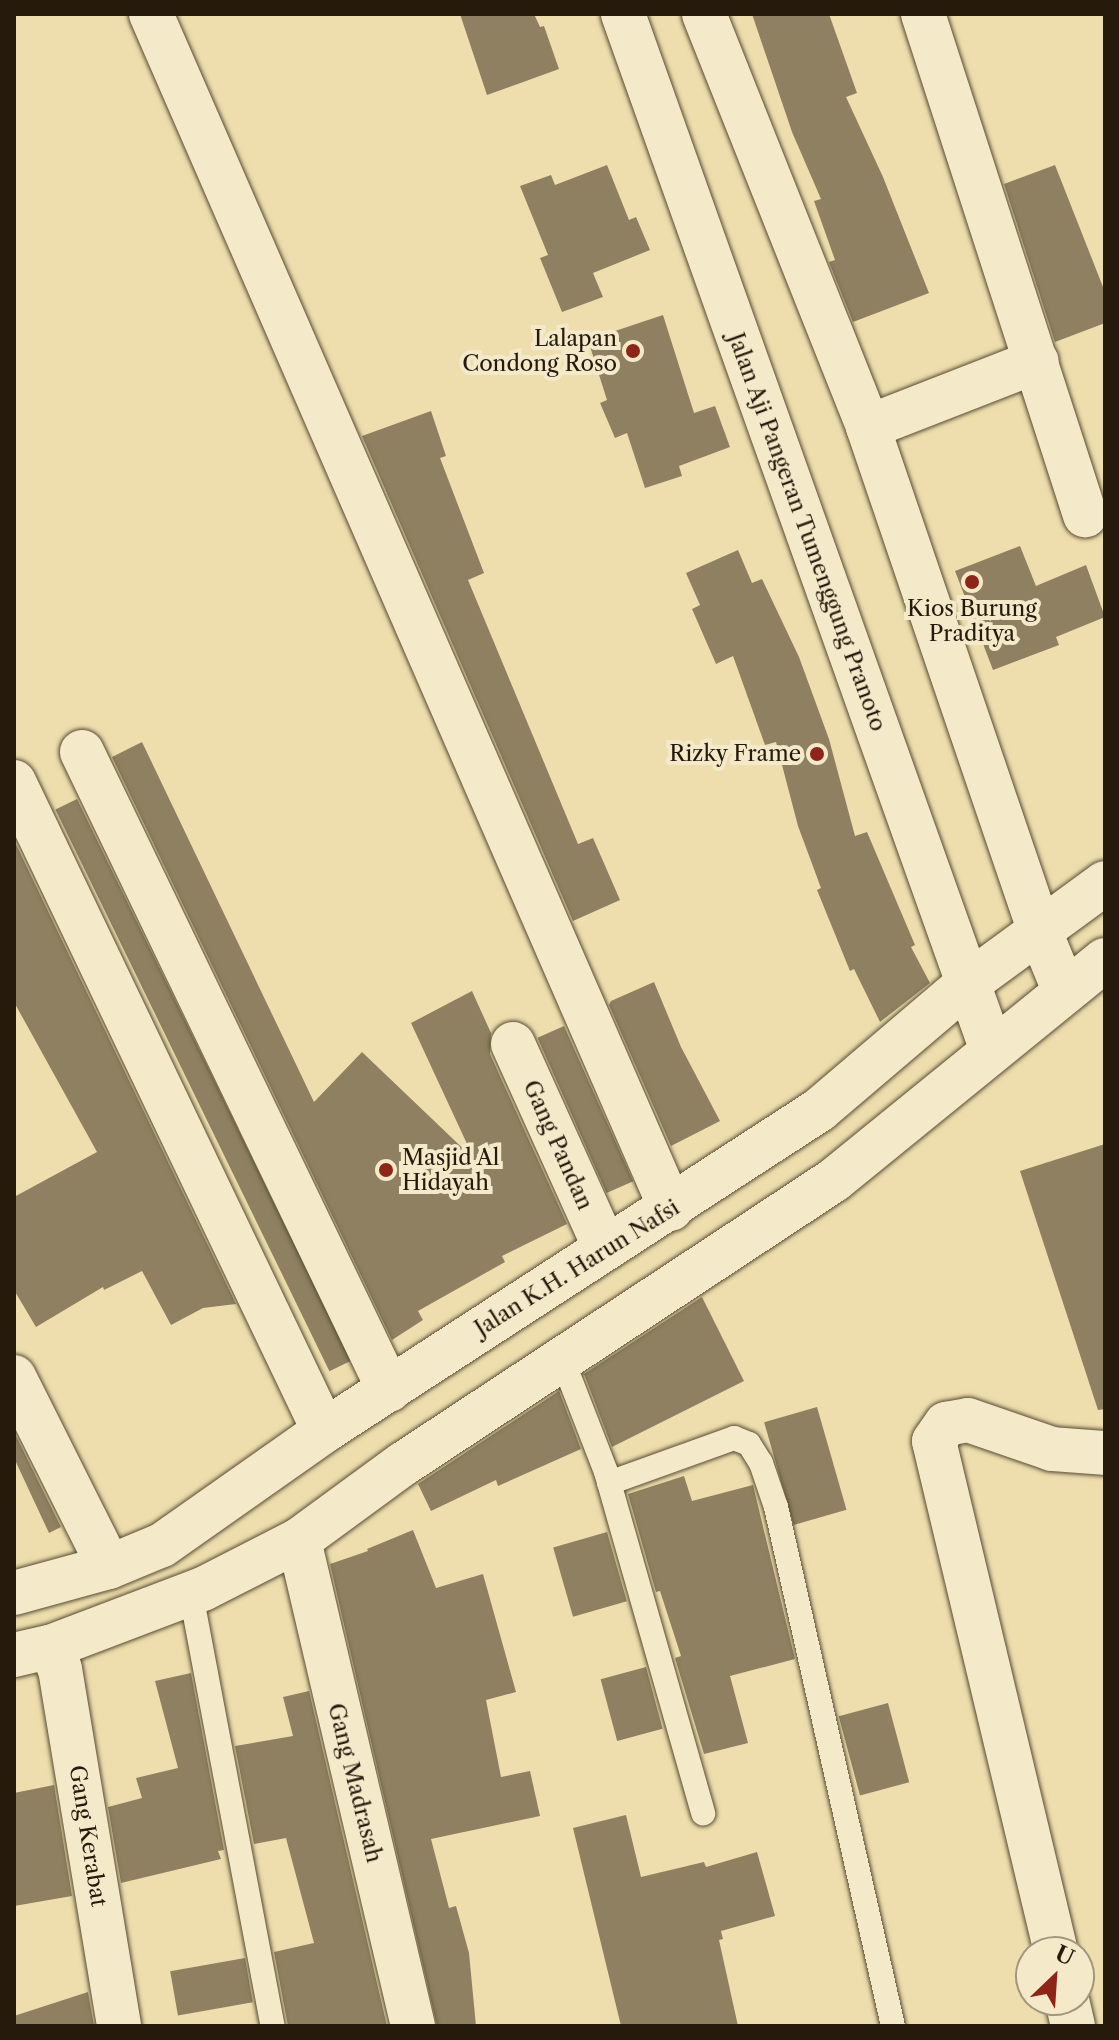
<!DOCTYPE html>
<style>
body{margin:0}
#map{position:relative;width:1119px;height:2040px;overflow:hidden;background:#eedead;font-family:"Libre Caslon Text",serif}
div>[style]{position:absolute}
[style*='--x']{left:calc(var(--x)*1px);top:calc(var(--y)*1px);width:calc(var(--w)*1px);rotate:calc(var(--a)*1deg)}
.building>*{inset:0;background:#8e8060;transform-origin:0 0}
.roads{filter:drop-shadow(0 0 2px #584b34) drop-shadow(0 0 2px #584b34)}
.lane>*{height:24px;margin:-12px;padding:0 12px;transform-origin:12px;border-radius:12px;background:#f4eaca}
.street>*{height:44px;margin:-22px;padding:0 22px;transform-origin:22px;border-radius:22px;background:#f4eaca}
.secondary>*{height:44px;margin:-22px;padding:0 22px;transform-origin:22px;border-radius:22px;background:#f4eaca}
.dots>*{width:22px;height:22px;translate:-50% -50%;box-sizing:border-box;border:4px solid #f4eaca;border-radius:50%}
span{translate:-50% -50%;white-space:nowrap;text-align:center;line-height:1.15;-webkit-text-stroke:8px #f4eaca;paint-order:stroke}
.poi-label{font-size:22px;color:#261a0c}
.right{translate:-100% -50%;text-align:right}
.left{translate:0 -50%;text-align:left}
.street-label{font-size:22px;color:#261a0c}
.frame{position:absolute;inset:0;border:16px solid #261a0c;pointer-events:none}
.north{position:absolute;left:1015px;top:1936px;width:80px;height:80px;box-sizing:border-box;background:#f4eaca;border:2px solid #a2977e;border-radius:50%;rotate:25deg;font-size:22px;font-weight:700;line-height:32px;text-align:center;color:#261a0c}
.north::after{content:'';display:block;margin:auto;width:28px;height:36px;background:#8f2418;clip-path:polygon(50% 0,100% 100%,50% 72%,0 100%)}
</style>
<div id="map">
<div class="building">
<i style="clip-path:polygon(460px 14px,534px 14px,540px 27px,544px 26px,559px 69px,487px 95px)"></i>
<i style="clip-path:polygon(752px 14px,829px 14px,857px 93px,846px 97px,883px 177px,929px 293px,853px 322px,829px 262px,835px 260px,814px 201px,821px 199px,792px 132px)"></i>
<i style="clip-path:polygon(607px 165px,629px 220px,636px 217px,650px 250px,593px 273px,603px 297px,562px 312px,540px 258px,548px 255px,520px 186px,551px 175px,555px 185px)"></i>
<i style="clip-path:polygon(1055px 165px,1105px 292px,1105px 323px,1055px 342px,1004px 184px)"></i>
<i style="clip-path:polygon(663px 315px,694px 413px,715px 406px,730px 447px,679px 466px,682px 476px,645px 488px,627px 433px,615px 438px,600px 403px,607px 400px,588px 340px)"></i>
<i style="clip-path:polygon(431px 411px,446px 456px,440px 458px,484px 573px,468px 580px,578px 844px,593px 838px,620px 900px,573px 921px,362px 436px)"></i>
<i style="clip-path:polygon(1020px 546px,1036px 586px,1086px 565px,1105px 617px,1056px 637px,1059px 645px,993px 670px,955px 571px)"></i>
<i style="clip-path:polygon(738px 550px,752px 583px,762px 579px,799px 657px,829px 739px,855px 836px,867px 832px,915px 945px,911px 947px,930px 983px,880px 1022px,854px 969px,850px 971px,817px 890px,821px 888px,798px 826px,776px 742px,765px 745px,733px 656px,716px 664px,692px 609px,700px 605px,686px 573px)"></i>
<i style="clip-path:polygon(142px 742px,314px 1102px,362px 1052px,474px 1159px,411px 1023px,472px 991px,491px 1033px,490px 1054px,567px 1224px,502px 1256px,505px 1262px,418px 1311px,423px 1320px,392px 1340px,112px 757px)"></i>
<i style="left:77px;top:799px;width:625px;height:24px;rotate:64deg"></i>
<i style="clip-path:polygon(14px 840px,236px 1304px,203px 1308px,171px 1325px,142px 1271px,104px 1290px,103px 1287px,36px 1327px,14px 1290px,14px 1197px,97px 1152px,14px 1002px)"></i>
<i style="clip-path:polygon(654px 982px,681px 1047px,720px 1121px,671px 1146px,609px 1005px,611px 1001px)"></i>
<i style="left:564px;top:1026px;width:170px;height:29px;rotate:66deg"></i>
<i style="clip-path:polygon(1105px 1144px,1105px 1409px,1098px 1410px,1020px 1171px)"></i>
<i style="clip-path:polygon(702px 1297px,744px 1381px,612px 1447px,584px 1374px)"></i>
<i style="clip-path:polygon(559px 1391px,581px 1449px,498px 1486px,496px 1480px,431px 1511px,418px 1484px)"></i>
<i style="left:817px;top:1407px;width:107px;height:55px;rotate:74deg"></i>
<i style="clip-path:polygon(16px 1436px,61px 1527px,49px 1533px,14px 1458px)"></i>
<i style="clip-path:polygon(684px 1476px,692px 1501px,753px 1485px,795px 1659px,730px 1676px,748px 1743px,704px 1754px,675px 1658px,681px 1656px,660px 1591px,656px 1592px,628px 1494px)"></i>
<i style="clip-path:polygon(413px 1530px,436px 1588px,483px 1574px,516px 1692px,486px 1700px,501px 1777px,530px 1771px,540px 1816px,431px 1839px,449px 1908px,456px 1906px,469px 1953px,476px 2026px,437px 2026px,330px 1564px,368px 1551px,367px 1549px)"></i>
<i style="left:607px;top:1532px;width:72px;height:56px;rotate:74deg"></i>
<i style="left:646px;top:1667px;width:64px;height:47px;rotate:75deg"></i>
<i style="clip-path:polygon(191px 1673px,224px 1850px,218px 1851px,221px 1859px,121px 1883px,108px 1807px,142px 1798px,136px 1778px,178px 1768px,155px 1681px)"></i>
<i style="clip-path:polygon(309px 1691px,387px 2026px,288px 2026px,274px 1952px,314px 1943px,286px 1838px,254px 1844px,235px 1746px,293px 1736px,283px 1697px)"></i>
<i style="left:888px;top:1703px;width:82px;height:51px;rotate:75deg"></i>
<i style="clip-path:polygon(54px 1785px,72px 1896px,14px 1906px,14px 1793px)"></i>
<i style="clip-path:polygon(626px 1815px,641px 1877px,704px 1862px,706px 1867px,757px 1852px,775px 1916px,721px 1931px,723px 1939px,719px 1940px,738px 2026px,621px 2026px,573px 1828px)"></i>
<i style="left:245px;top:1958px;width:45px;height:76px;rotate:80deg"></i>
<i style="clip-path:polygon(88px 1992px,94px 2026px,14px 2026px,14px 2016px)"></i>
</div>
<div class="roads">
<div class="lane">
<i style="--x:563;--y:1361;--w:119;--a:68.8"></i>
<i style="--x:606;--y:1472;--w:355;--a:74.1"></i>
<i style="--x:609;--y:1483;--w:133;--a:-19.8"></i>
<i style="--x:734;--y:1438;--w:16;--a:22"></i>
<i style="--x:749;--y:1444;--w:22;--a:58"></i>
<i style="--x:761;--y:1463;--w:46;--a:71.2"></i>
<i style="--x:776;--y:1507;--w:532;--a:77.3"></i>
<i style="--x:191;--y:1594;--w:440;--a:79.3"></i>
</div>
<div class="street">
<i style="--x:151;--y:14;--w:1303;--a:66.48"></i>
<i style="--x:923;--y:14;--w:527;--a:72.08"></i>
<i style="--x:868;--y:427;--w:181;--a:-21.3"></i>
<i style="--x:82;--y:752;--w:708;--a:64.3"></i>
<i style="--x:14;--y:782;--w:719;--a:64.47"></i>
<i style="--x:513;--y:1044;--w:222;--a:65.7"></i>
<i style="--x:14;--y:1377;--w:212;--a:63.4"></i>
<i style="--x:299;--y:1540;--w:499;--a:76.8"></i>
<i style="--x:50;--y:1647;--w:24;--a:66"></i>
<i style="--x:60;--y:1669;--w:362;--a:80.6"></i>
<i style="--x:1056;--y:1952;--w:525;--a:-103.43"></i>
<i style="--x:934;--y:1441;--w:21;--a:-55"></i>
<i style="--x:946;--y:1424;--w:22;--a:-10"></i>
<i style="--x:968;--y:1420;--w:89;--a:19"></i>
<i style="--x:1052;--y:1449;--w:53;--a:4.3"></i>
<i style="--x:1067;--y:2000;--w:27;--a:77"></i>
</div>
<div class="secondary">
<i style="--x:623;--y:14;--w:1100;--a:70.4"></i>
<i style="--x:704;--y:14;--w:444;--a:68.3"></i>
<i style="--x:868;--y:427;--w:530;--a:71.19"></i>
<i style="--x:1039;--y:929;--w:66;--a:67.7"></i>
<i style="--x:14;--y:1593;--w:98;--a:-15.3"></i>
<i style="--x:109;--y:1567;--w:57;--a:-22.5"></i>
<i style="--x:162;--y:1545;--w:198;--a:-35.1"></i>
<i style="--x:324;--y:1431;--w:590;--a:-32.96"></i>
<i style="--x:819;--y:1110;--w:194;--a:-40.4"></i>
<i style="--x:967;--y:984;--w:171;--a:-36.2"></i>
<i style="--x:14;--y:1655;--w:37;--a:-13"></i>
<i style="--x:50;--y:1647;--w:164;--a:-20.8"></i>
<i style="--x:203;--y:1589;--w:108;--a:-27"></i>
<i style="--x:299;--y:1540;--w:129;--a:-36.2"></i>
<i style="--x:403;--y:1464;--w:516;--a:-33.38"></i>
<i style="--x:834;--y:1180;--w:349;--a:-39.1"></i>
</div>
</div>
<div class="dots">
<i style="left:633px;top:351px;background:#8f2418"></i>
<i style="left:972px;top:582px;background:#8f2418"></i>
<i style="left:817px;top:754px;background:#8f2418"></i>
<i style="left:386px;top:1170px;background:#8f2418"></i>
</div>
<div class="poi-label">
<span class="right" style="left:617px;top:351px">Lalapan<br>Condong Roso</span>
<span style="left:972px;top:621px">Kios Burung<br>Praditya</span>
<span class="right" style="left:801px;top:754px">Rizky Frame</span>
<span class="left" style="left:402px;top:1170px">Masjid Al<br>Hidayah</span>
</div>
<div class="street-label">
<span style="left:807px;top:532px;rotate:70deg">Jalan Aji Pangeran Tumenggung Pranoto</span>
<span style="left:558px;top:1145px;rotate:66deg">Gang Pandan</span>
<span style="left:577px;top:1268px;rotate:-32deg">Jalan K.H. Harun Nafsi</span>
<span style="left:355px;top:1783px;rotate:76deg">Gang Madrasah</span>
<span style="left:88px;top:1836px;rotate:81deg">Gang Kerabat</span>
</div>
<div class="frame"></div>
<div class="north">U</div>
</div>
